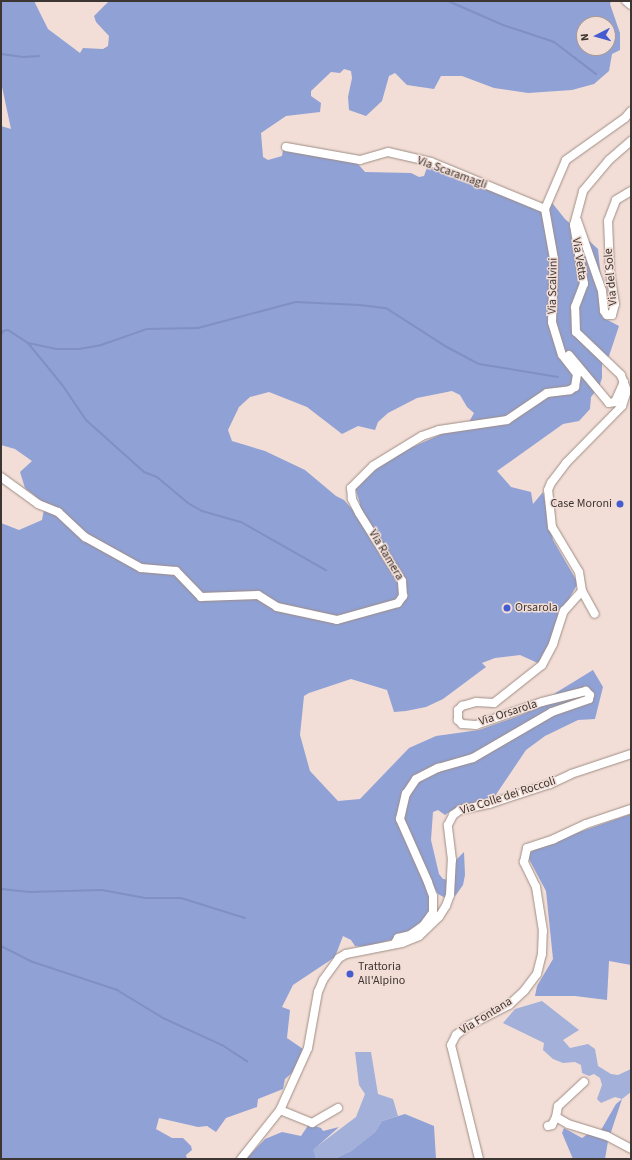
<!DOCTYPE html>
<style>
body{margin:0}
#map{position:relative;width:632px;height:1160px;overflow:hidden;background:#f2ded6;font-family:"Source Sans 3",sans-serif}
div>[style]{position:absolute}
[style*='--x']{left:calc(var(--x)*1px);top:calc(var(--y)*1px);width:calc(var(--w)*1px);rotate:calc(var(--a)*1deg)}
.green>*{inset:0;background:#a2b0da}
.forest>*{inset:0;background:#90a1d5}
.stream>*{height:2px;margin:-1px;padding:0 1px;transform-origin:1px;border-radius:1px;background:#8090c4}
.roads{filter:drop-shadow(0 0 1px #9f8d85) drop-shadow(0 0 1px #9f8d85)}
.minor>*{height:8px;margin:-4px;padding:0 4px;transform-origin:4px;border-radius:4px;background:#fff}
.dots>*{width:11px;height:11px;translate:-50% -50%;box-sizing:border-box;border:2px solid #f2ded6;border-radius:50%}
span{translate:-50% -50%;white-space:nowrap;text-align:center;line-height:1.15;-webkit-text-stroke:3px #f2ded6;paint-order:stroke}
.street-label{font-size:12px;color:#3d3532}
.poi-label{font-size:12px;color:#3d3532}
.right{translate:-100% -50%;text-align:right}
.left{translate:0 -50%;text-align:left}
.frame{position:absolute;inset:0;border:2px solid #3d3532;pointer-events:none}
.north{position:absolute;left:576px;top:16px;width:40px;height:40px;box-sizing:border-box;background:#f2ded6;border:1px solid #aa9a94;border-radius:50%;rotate:264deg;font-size:11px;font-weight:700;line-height:16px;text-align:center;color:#3d3532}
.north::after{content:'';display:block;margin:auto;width:14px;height:18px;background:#445ccf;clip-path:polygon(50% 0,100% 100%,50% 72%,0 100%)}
</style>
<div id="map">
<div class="green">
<i style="clip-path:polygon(542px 1001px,579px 1030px,563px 1040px,570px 1048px,588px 1044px,595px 1049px,598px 1066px,611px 1074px,618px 1075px,631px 1069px,631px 1092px,622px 1099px,615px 1097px,601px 1103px,597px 1099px,602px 1085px,600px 1078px,594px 1074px,589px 1076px,582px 1073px,581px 1065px,575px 1062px,563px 1063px,553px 1059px,543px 1050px,544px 1043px,503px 1023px,515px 1009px)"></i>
<i style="clip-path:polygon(355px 1052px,371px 1052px,378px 1094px,393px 1099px,398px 1116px,382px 1121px,375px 1132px,351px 1151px,334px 1159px,316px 1159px,312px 1150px,356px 1117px,365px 1094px,359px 1085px)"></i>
</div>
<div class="forest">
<i style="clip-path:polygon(evenodd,1px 1px,34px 1px,48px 29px,80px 53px,83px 48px,103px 49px,108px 46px,109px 36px,96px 22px,94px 16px,109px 1px,611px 1px,610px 4px,620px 33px,620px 50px,612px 54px,609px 71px,594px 84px,572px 90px,528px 93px,494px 88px,462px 76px,441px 76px,434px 89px,407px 85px,395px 73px,389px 76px,382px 101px,366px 116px,349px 110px,348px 97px,352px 78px,351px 71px,344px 69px,340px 73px,331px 72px,311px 91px,311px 96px,321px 103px,320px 112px,286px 116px,261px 133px,263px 157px,268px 160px,282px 156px,283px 150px,323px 151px,358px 164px,365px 172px,411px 173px,419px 177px,424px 176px,428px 165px,533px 205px,536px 210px,542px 212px,549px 199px,565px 219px,598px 249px,604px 308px,602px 317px,619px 326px,609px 356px,602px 364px,602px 378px,599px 387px,591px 397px,590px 409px,579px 421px,563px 424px,497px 471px,511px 487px,531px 492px,533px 504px,543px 492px,553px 540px,578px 583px,555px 624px,545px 662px,540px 664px,520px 655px,495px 658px,482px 663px,486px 667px,443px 699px,426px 707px,406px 711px,394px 712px,387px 690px,351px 679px,309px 693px,304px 696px,300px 735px,310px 771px,338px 801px,360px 799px,409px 748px,436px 736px,479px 730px,521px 715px,539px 707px,557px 692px,593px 670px,603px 687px,595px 719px,578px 720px,545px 736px,526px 750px,495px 796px,452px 810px,445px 815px,438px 810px,433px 812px,431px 840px,439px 874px,443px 879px,450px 880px,456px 860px,464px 852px,465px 875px,463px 885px,456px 895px,449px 900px,438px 894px,431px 883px,432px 909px,422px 922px,398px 938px,365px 947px,355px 946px,351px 940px,343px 936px,335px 957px,293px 985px,282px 1007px,290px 1010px,287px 1038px,303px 1049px,293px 1072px,285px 1079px,283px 1089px,258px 1099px,257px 1107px,226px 1118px,216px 1132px,207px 1126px,198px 1127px,159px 1118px,156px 1129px,172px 1138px,183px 1138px,191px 1146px,192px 1150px,186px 1155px,187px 1159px,1px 1159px,1px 523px,19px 530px,42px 520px,45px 504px,25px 488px,20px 472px,32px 461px,15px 449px,1px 445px,1px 126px,11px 129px,1px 82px,1px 1px,584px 24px,608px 24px,608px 48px,584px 48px,584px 24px,1px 1px,452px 391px,460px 395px,467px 407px,474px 413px,469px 422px,392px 456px,355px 487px,360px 504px,352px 509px,344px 500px,336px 496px,305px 470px,265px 451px,232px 441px,228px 430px,239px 407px,250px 397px,269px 392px,307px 407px,342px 434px,358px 426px,375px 430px,378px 422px,388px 413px,417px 398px,452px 391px)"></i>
<i style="clip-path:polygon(631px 814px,631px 965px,609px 961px,607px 1000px,575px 996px,535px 996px,537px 986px,553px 959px,546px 891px,529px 859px,530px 853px,539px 846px)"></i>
<i style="clip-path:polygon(622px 1099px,608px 1141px,605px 1159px,573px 1159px,562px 1133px,564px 1128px,582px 1138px,588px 1134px,597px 1137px,616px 1104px)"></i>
<i style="clip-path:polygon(405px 1114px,434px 1126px,436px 1159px,334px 1159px,351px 1151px,375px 1132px,382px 1121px)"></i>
<i style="clip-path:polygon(309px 1124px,321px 1128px,323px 1131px,339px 1127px,313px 1150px,316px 1159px,246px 1159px,265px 1139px,282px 1132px,301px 1136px)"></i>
</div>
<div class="stream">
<i style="--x:448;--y:1;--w:60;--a:23.6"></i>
<i style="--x:503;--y:25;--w:54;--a:18.4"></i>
<i style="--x:554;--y:42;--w:53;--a:37.3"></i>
<i style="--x:1;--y:54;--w:22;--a:8"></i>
<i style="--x:23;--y:57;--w:16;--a:-4"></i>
<i style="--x:1;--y:335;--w:4;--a:-63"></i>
<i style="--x:3;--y:331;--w:5;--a:-11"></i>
<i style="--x:8;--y:330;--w:24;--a:33"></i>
<i style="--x:28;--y:343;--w:55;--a:50.9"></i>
<i style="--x:63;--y:386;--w:41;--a:55.9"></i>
<i style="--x:86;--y:420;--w:78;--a:41.9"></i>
<i style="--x:144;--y:472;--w:14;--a:21"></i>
<i style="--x:157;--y:477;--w:40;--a:40"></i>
<i style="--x:188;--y:503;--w:16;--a:30"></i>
<i style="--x:202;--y:511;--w:41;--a:15.8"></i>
<i style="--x:241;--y:522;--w:98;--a:29.5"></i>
<i style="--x:28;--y:343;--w:29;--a:12"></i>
<i style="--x:56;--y:349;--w:23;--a:0"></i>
<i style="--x:79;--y:349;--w:22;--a:-10"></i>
<i style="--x:101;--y:345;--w:49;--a:-19.2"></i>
<i style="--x:147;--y:329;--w:51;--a:-1.1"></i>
<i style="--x:198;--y:328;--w:101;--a:-14.9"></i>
<i style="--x:296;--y:302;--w:64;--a:2.7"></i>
<i style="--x:360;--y:305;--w:26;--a:7"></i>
<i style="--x:386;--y:308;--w:70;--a:32.8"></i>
<i style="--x:445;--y:346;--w:38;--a:28"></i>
<i style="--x:479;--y:364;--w:80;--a:9.3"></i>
<i style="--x:1;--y:889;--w:29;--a:6"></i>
<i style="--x:30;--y:892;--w:72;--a:-1.6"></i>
<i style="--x:102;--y:890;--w:44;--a:10.5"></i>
<i style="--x:145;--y:898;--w:36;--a:0"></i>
<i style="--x:181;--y:898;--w:67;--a:17.4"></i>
<i style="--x:1;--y:946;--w:33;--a:27"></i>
<i style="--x:30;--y:961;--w:92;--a:18.4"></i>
<i style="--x:117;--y:990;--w:54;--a:31.3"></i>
<i style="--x:163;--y:1018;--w:65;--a:24.6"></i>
<i style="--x:222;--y:1045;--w:30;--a:33"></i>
</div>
<div class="roads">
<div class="minor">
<i style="--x:626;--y:1;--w:6;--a:39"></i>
<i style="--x:286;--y:147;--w:75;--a:10"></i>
<i style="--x:360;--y:160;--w:29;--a:-16"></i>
<i style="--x:388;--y:152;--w:44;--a:13.1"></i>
<i style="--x:431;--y:162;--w:123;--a:22.4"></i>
<i style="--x:577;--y:220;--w:75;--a:70.6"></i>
<i style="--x:602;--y:291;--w:20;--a:84"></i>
<i style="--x:604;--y:311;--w:5;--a:53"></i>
<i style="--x:607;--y:315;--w:5;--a:0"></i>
<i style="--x:612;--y:315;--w:11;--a:-75"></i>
<i style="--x:615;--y:304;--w:32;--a:-99"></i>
<i style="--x:610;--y:272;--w:51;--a:-92.2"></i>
<i style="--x:608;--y:221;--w:22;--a:-69"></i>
<i style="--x:616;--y:200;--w:17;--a:-31"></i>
<i style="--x:569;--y:355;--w:62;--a:50.2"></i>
<i style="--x:609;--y:403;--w:6;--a:-9"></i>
<i style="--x:615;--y:402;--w:22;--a:-66"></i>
<i style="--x:1;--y:477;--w:46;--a:36.1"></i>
<i style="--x:38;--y:504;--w:22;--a:22"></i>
<i style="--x:58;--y:512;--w:37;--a:43"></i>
<i style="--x:85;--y:537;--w:64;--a:29"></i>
<i style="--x:141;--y:568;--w:35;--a:5"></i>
<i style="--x:176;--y:571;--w:36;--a:46"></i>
<i style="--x:201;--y:597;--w:57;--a:-2"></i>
<i style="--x:258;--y:595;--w:22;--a:32"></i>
<i style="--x:277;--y:607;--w:61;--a:12.2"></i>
<i style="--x:337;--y:620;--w:63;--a:-15.6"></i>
<i style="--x:398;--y:603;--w:9;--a:-54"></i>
<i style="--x:403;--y:596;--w:15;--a:-94"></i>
<i style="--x:402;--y:581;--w:80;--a:-122.3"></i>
<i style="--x:359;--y:513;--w:16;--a:-117"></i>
<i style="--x:352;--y:499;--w:11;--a:-95"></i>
<i style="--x:351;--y:488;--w:31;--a:-45"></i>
<i style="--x:373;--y:466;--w:57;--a:-31.5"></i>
<i style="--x:422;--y:436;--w:18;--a:-19"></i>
<i style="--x:439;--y:430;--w:69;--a:-8.4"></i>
<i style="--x:507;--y:420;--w:48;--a:-34"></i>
<i style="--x:547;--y:393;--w:23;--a:-7"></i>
<i style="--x:570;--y:390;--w:6;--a:-31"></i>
<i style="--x:575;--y:387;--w:13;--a:-81"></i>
<i style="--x:577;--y:374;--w:24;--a:-128"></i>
<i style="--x:562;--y:355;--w:34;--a:-107"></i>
<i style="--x:552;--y:322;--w:63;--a:-88.2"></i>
<i style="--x:554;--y:259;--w:51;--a:-100.2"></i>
<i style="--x:545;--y:209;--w:53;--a:-66.8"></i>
<i style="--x:566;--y:160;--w:72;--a:-35.4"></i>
<i style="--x:625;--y:118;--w:9;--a:-49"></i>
<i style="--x:582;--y:591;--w:26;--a:61"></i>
<i style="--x:395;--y:943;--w:6;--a:-59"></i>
<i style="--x:398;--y:938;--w:12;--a:-14"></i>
<i style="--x:410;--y:935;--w:16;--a:-35"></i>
<i style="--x:423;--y:926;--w:17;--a:-54"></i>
<i style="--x:433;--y:912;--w:16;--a:-90"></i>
<i style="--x:433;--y:896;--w:15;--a:-110"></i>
<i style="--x:428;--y:882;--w:69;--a:-114"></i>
<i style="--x:400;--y:819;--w:26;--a:-77"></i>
<i style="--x:406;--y:794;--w:18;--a:-56"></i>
<i style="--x:416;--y:779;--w:25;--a:-27"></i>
<i style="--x:438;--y:768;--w:36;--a:-16"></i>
<i style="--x:473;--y:758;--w:91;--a:-30.2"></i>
<i style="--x:552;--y:712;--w:39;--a:-19"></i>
<i style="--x:589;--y:699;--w:4;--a:-76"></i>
<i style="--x:590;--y:695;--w:6;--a:-135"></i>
<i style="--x:586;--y:691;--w:45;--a:166"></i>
<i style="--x:542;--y:702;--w:70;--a:160.8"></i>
<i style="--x:476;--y:725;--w:14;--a:-176"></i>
<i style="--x:462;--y:724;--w:6;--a:-135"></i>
<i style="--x:458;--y:720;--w:10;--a:-90"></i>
<i style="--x:458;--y:710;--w:6;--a:-45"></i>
<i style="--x:462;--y:706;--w:15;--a:-16"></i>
<i style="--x:476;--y:702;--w:18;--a:3"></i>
<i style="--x:494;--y:703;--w:61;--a:-38.4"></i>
<i style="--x:542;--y:665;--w:24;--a:-62"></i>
<i style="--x:553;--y:644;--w:35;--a:-72"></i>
<i style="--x:564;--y:611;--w:27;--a:-48"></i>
<i style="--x:582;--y:591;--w:19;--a:-99"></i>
<i style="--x:579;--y:572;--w:52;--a:-121"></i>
<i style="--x:552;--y:527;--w:37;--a:-96"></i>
<i style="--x:548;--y:490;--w:8;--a:-67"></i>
<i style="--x:551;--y:483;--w:25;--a:-53"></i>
<i style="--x:566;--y:463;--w:80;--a:-45.5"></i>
<i style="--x:622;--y:406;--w:16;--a:-72"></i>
<i style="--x:627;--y:391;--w:17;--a:-111"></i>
<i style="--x:621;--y:375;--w:62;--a:-136.3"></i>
<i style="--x:576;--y:332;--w:25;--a:-92"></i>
<i style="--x:575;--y:307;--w:25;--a:-69"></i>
<i style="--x:584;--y:284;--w:60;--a:-99.6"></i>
<i style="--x:574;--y:225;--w:35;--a:-75"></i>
<i style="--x:583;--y:191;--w:40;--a:-50"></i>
<i style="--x:609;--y:160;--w:29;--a:-41"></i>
<i style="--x:584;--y:1082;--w:35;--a:137"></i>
<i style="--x:558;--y:1106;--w:11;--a:100"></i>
<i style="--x:556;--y:1117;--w:14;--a:30"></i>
<i style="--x:568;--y:1124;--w:41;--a:17.1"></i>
<i style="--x:607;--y:1136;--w:27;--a:28"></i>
<i style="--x:280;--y:1110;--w:35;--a:22"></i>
<i style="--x:312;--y:1123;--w:30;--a:-30"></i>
<i style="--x:548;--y:1126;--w:4;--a:-14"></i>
<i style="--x:552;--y:1125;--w:9;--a:-63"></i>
<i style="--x:241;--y:1159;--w:63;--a:-51.5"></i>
<i style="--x:280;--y:1110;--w:68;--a:-65.7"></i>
<i style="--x:308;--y:1048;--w:57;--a:-79.9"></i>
<i style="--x:318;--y:992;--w:13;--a:-67"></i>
<i style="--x:323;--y:980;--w:27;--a:-54"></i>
<i style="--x:339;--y:958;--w:8;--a:-30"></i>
<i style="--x:346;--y:954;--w:57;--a:-11.1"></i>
<i style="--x:402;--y:943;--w:18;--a:-22"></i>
<i style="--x:419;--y:936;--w:28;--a:-44"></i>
<i style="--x:439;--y:917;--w:13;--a:-58"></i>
<i style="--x:446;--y:906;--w:12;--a:-70"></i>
<i style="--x:450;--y:895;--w:35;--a:-87"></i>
<i style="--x:452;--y:860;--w:35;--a:-97"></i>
<i style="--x:448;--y:825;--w:11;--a:-63"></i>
<i style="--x:453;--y:815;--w:9;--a:-36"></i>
<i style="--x:460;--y:810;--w:30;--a:-12"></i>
<i style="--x:489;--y:804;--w:64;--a:-18.2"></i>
<i style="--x:550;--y:784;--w:23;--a:-25"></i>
<i style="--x:571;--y:774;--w:63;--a:-18.4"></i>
<i style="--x:479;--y:1159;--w:117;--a:-103.8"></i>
<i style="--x:451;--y:1045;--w:11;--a:-63"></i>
<i style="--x:456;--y:1035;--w:15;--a:-37"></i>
<i style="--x:468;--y:1026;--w:46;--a:-27.1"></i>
<i style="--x:509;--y:1005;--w:21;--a:-43"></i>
<i style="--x:524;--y:991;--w:21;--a:-53"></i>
<i style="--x:537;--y:974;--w:21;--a:-76"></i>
<i style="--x:542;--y:954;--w:23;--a:-88"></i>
<i style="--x:543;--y:931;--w:45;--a:-99"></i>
<i style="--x:536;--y:887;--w:28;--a:-116"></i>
<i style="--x:524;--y:862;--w:14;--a:-78"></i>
<i style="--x:527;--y:848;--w:28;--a:-18"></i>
<i style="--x:554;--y:839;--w:35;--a:-25"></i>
<i style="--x:586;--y:824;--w:47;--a:-18.4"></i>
</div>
</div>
<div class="dots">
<i style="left:620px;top:504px;background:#445ccf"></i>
<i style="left:507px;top:608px;background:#445ccf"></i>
<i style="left:350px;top:974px;background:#445ccf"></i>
</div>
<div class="street-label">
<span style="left:452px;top:173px;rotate:20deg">Via Scaramagli</span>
<span style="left:579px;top:259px;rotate:81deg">Via Vetta</span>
<span style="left:611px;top:277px;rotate:-95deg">Via del Sole</span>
<span style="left:553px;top:286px;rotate:-89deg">Via Scalvini</span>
<span style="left:386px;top:555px;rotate:59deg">Via Ramera</span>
<span style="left:508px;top:713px;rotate:-18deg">Via Orsarola</span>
<span style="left:508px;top:796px;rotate:-18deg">Via Colle dei Roccoli</span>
<span style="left:486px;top:1016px;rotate:-32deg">Via Fontana</span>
</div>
<div class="poi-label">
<span class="right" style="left:612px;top:504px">Case Moroni</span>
<span class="left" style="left:515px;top:608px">Orsarola</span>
<span class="left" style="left:358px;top:974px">Trattoria<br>All'Alpino</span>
</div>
<div class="frame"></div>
<div class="north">N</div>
</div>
